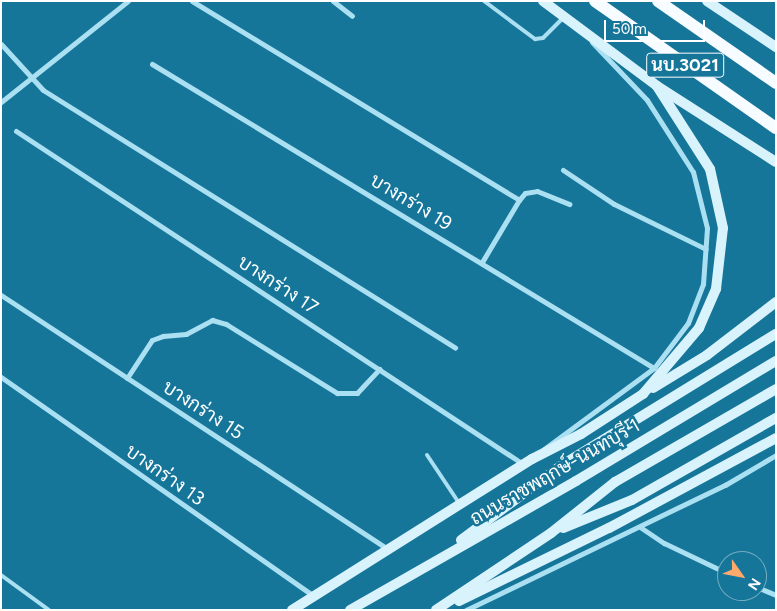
<!DOCTYPE html>
<meta charset="utf-8">
<style>
body{margin:0}
#map{position:relative;width:777px;height:611px;overflow:hidden;background:#16769a;font-family:Figtree,Sarabun,sans-serif}
div>[style]{position:absolute}
[style*='--x']{left:calc(var(--x)*1px);top:calc(var(--y)*1px);width:calc(var(--w)*1px);rotate:calc(var(--a)*1deg)}
.service>*{height:4px;margin:-2px;padding:0 2px;transform-origin:2px;border-radius:2px;background:#aae0f2}
.minor>*{height:5px;margin:-2.5px;padding:0 2.5px;transform-origin:2.5px;border-radius:2.5px;background:#aae0f2}
.secondary>*{height:10px;margin:-5px;padding:0 5px;transform-origin:5px;border-radius:5px;background:#d9f3fc}
.primary>*{height:12px;margin:-6px;padding:0 6px;transform-origin:6px;border-radius:6px;background:#f6fcff}
span{translate:-50% -50%;white-space:nowrap;text-align:center;line-height:1.15;-webkit-text-stroke:5px #16769a;paint-order:stroke}
.shield-label span{padding:1px 4px;background:#16769a;border:1px solid;border-radius:4px;-webkit-text-stroke-width:0}
.shield-label{font-size:18px;color:#fff;font-weight:700}
.street-label{font-size:19px;color:#fff}
.frame{position:absolute;inset:0;border:2px solid #fff;pointer-events:none}
.north{position:absolute;left:717px;top:551px;width:50px;height:50px;box-sizing:border-box;background:#16769a;border:1px solid #73adc2;border-radius:50%;rotate:123deg;font-size:14px;font-weight:700;line-height:20px;text-align:center;color:#fff}
.north::after{content:'';display:block;margin:auto;width:18px;height:22px;background:#ffa96c;clip-path:polygon(50% 0,100% 100%,50% 72%,0 100%)}
.scale{position:absolute;left:604px;top:20px;width:101px;height:22px;box-sizing:border-box;border:2px solid #fff;border-top:0;padding-left:6px;font-size:15px;line-height:18px;white-space:nowrap;color:#fff;-webkit-text-stroke:4px #16769a;paint-order:stroke}
</style>
<div id="map">
<div class="service">
<i style="--x:484;--y:1;--w:64;--a:36.7"></i>
<i style="--x:535;--y:39;--w:8;--a:-7"></i>
<i style="--x:543;--y:38;--w:30;--a:-45"></i>
<i style="--x:427;--y:455;--w:58;--a:56.3"></i>
<i style="--x:1;--y:575;--w:59;--a:36.1"></i>
</div>
<div class="minor">
<i style="--x:192;--y:1;--w:383;--a:31.3"></i>
<i style="--x:519;--y:200;--w:72;--a:120.8"></i>
<i style="--x:333;--y:1;--w:24;--a:38"></i>
<i style="--x:1;--y:44;--w:62;--a:47.6"></i>
<i style="--x:43;--y:90;--w:486;--a:32"></i>
<i style="--x:152;--y:64;--w:587;--a:31.2"></i>
<i style="--x:1;--y:102;--w:162;--a:-38.5"></i>
<i style="--x:16;--y:131;--w:607;--a:33.3"></i>
<i style="--x:563;--y:170;--w:61;--a:33.7"></i>
<i style="--x:614;--y:204;--w:102;--a:26.1"></i>
<i style="--x:519;--y:200;--w:9;--a:-49"></i>
<i style="--x:525;--y:193;--w:12;--a:-9"></i>
<i style="--x:537;--y:191;--w:35;--a:22"></i>
<i style="--x:1;--y:295;--w:462;--a:33.3"></i>
<i style="--x:1;--y:377;--w:382;--a:35"></i>
<i style="--x:127;--y:378;--w:45;--a:-56.7"></i>
<i style="--x:152;--y:340;--w:12;--a:-20"></i>
<i style="--x:163;--y:336;--w:23;--a:-5"></i>
<i style="--x:186;--y:334;--w:30;--a:-28"></i>
<i style="--x:212;--y:320;--w:15;--a:16"></i>
<i style="--x:226;--y:324;--w:131;--a:31.9"></i>
<i style="--x:337;--y:393;--w:20;--a:0"></i>
<i style="--x:357;--y:393;--w:33;--a:-47"></i>
<i style="--x:544;--y:449;--w:137;--a:-36.4"></i>
<i style="--x:654;--y:368;--w:56;--a:-52.9"></i>
<i style="--x:688;--y:323;--w:42;--a:-69"></i>
<i style="--x:703;--y:284;--w:56;--a:-85.9"></i>
<i style="--x:707;--y:228;--w:58;--a:-104"></i>
<i style="--x:693;--y:172;--w:85;--a:-122.6"></i>
<i style="--x:647;--y:100;--w:80;--a:-133.5"></i>
<i style="--x:640;--y:527;--w:29;--a:34"></i>
<i style="--x:664;--y:543;--w:70;--a:25.5"></i>
<i style="--x:757;--y:587;--w:21;--a:23"></i>
<i style="--x:466;--y:610;--w:288;--a:-25.8"></i>
<i style="--x:725;--y:485;--w:59;--a:-30.5"></i>
</div>
<div class="secondary">
<i style="--x:543;--y:1;--w:142;--a:36.7"></i>
<i style="--x:657;--y:86;--w:141;--a:32.6"></i>
<i style="--x:707;--y:1;--w:83;--a:33.7"></i>
<i style="--x:653;--y:388;--w:63;--a:-31.4"></i>
<i style="--x:707;--y:355;--w:87;--a:-37.5"></i>
<i style="--x:563;--y:528;--w:74;--a:-22.1"></i>
<i style="--x:632;--y:500;--w:166;--a:-29.7"></i>
<i style="--x:461;--y:540;--w:126;--a:-36.6"></i>
<i style="--x:562;--y:465;--w:251;--a:-31.5"></i>
<i style="--x:459;--y:601;--w:167;--a:-26"></i>
<i style="--x:609;--y:528;--w:190;--a:-28.3"></i>
<i style="--x:292;--y:610;--w:284;--a:-32.2"></i>
<i style="--x:532;--y:459;--w:55;--a:-27"></i>
<i style="--x:581;--y:434;--w:74;--a:-32.8"></i>
<i style="--x:643;--y:394;--w:87;--a:-49.7"></i>
<i style="--x:699;--y:328;--w:43;--a:-66.4"></i>
<i style="--x:716;--y:289;--w:61;--a:-83.5"></i>
<i style="--x:723;--y:228;--w:60;--a:-102.4"></i>
<i style="--x:710;--y:169;--w:98;--a:-122.6"></i>
<i style="--x:350;--y:610;--w:260;--a:-29.7"></i>
<i style="--x:576;--y:481;--w:233;--a:-31"></i>
<i style="--x:436;--y:610;--w:138;--a:-33.8"></i>
<i style="--x:551;--y:533;--w:82;--a:-38.6"></i>
<i style="--x:615;--y:482;--w:186;--a:-30"></i>
</div>
<div class="primary">
<i style="--x:595;--y:1;--w:221;--a:35.1"></i>
<i style="--x:658;--y:1;--w:144;--a:34.8"></i>
</div>
<div class="shield-label">
<span style="left:685px;top:65px">นบ.3021</span>
</div>
<div class="street-label">
<span style="left:411px;top:202px;rotate:31deg">บางกร่าง 19</span>
<span style="left:278px;top:285px;rotate:33deg">บางกร่าง 17</span>
<span style="left:203px;top:410px;rotate:33deg">บางกร่าง 15</span>
<span style="left:555px;top:472px;rotate:-30deg">ถนนราชพฤกษ์-นนทบุรี 1</span>
<span style="left:165px;top:475px;rotate:35deg">บางกร่าง 13</span>
</div>
<div class="frame"></div>
<div class="north">N</div>
<div class="scale">50 m</div>
</div>
